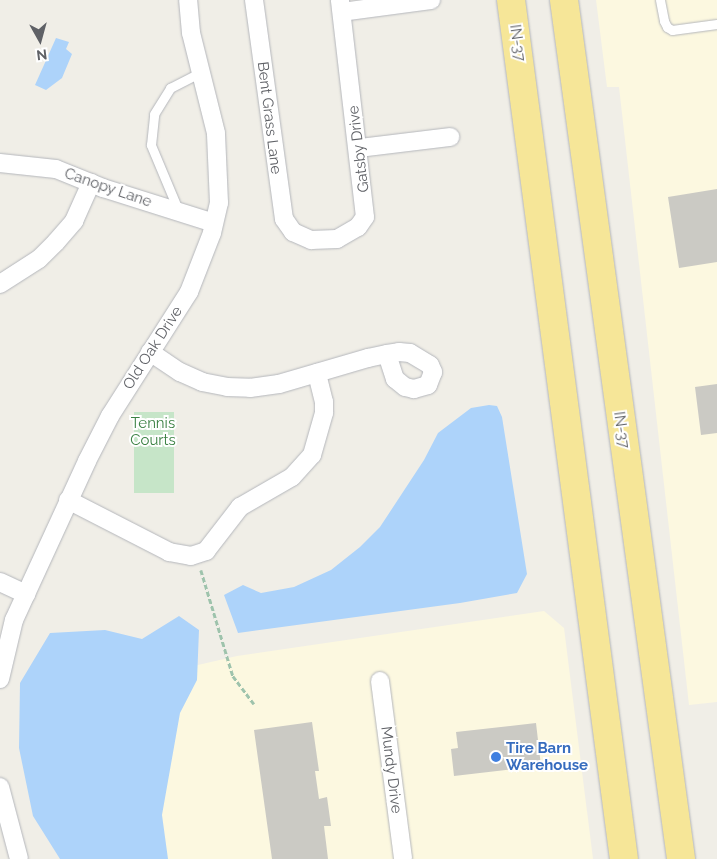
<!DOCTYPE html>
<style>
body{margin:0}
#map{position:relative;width:717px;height:859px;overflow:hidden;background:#f0eee7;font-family:Raleway,sans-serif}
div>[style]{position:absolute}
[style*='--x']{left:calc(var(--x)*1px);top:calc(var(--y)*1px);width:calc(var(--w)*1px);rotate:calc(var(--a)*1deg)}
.commercial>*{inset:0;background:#fcf8e0}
.green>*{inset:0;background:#c6e5c8;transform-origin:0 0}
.water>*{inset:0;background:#add3fa}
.building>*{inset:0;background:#cbcac4}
.path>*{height:2.5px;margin-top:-1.25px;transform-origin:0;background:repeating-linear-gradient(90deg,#9ec3ac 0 5px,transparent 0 7.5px)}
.roads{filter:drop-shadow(0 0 1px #b4b6bb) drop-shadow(0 0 1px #b4b6bb)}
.service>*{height:9px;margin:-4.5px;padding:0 4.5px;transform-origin:4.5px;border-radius:4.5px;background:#fff}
.minor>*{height:18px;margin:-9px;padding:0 9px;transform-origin:9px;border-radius:9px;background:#fff}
.motorway>*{height:28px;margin:-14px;padding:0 14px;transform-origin:14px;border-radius:14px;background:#f6e698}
.dots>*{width:14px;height:14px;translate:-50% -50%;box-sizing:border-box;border:2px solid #fff;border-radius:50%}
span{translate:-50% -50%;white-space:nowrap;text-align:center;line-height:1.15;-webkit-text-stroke:4px #fff;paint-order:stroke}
.street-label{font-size:15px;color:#5f6166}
.park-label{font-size:15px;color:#3b8143}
.shop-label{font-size:15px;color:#366cbe;font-weight:700}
.left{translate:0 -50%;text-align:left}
.north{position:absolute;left:15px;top:15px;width:50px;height:50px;-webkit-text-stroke:4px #fff;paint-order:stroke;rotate:173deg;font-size:14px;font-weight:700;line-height:20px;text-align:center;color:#5f6166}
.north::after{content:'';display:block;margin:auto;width:18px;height:22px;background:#5f6166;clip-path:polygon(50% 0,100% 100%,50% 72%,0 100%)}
</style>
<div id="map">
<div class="commercial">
<i style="clip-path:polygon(596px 0,717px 0,717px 702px,689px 705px,619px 87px,607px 87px)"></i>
<i style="clip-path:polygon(544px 611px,564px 628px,593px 859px,116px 859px,98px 688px,237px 656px)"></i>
</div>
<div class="green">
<i style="left:134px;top:412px;width:40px;height:81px"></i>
</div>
<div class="water">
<i style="clip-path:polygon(56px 38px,69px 42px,66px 49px,72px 54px,62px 78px,46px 90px,35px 85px)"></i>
<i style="clip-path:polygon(489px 405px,497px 406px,502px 417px,527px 574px,517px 593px,460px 603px,238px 633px,224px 595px,243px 585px,261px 593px,294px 587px,331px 570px,360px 547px,380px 527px,424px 460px,438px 433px,471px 408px)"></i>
<i style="clip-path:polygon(179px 616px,199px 630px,197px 680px,180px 713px,162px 815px,168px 859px,60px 859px,33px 816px,19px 748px,20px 683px,50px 633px,105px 630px,142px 639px)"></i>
</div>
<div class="building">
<i style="clip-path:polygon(717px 189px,717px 262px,679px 268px,668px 197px)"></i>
<i style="clip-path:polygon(717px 384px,717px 433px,701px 435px,695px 387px)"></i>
<i style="clip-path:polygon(312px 722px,319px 771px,315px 771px,319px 799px,327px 797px,331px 826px,324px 826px,328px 859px,272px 859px,254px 730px)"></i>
<i style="clip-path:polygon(536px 723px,541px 766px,454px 776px,451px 749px,458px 748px,456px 732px)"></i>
</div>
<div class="path">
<i style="--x:201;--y:570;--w:111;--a:73.2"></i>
<i style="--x:233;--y:676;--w:35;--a:53"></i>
</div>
<div class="roads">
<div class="service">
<i style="--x:660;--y:0;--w:21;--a:79"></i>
<i style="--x:664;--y:21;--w:7;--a:63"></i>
<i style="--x:667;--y:27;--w:6;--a:31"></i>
<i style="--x:672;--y:30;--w:45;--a:-7.6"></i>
<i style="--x:179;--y:212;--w:73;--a:-112.7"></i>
<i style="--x:151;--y:145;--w:31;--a:-84"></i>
<i style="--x:154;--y:114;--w:31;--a:-58"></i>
<i style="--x:170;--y:88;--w:34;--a:-27"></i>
</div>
<div class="minor">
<i style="--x:254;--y:0;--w:221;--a:82.2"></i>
<i style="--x:284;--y:219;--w:16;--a:55"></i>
<i style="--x:293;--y:232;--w:20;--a:24"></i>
<i style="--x:311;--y:240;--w:26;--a:-2"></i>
<i style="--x:337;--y:239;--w:24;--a:-30"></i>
<i style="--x:358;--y:227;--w:12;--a:-55"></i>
<i style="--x:365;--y:217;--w:218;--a:-96.6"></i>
<i style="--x:342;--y:12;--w:90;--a:-7.7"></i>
<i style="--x:359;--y:148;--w:92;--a:-6.9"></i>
<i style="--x:0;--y:163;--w:56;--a:6.1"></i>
<i style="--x:56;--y:169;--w:51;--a:22"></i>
<i style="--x:103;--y:188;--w:116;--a:17.5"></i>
<i style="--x:0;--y:284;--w:46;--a:-32.7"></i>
<i style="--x:39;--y:259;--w:24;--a:-45"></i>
<i style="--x:56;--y:242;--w:28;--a:-49"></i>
<i style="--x:74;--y:221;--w:42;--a:-65.9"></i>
<i style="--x:150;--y:352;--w:36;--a:34"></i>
<i style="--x:180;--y:372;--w:24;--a:24"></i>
<i style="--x:202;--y:382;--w:25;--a:11"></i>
<i style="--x:227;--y:387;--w:23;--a:2"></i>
<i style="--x:250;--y:388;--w:29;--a:-8"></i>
<i style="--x:279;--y:384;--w:93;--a:-16.3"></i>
<i style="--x:368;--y:358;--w:19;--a:-12"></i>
<i style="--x:399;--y:352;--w:11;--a:5"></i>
<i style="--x:410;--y:353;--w:23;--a:31"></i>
<i style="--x:430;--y:365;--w:8;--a:67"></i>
<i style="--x:433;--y:372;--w:14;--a:111"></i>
<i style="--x:428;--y:385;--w:15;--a:164"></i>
<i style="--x:414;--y:389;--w:9;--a:-167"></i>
<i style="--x:405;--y:387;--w:13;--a:-141"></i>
<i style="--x:395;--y:379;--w:26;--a:-108"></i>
<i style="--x:387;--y:354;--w:12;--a:-9"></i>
<i style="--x:68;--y:500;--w:114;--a:27.2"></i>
<i style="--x:169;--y:552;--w:22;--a:10"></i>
<i style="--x:191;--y:556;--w:16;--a:-18"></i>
<i style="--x:206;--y:551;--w:56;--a:-52.3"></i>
<i style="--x:240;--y:507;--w:60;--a:-30"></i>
<i style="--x:292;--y:477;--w:30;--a:-48"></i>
<i style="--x:312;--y:455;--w:44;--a:-74.1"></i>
<i style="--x:324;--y:413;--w:11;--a:-90"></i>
<i style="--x:324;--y:402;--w:30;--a:-104"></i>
<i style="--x:0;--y:582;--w:29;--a:25"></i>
<i style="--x:0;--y:679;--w:61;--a:-76.7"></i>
<i style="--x:14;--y:620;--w:175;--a:-65.3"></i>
<i style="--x:87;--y:461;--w:51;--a:-62.9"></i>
<i style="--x:110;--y:416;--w:147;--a:-57.5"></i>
<i style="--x:189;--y:292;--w:63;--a:-68.7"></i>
<i style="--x:212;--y:233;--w:31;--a:-77"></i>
<i style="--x:219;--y:203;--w:70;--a:-92.5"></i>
<i style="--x:216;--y:133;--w:103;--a:-104"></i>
<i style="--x:191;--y:33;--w:33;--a:-95"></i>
<i style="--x:380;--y:681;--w:179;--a:82.6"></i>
<i style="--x:0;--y:787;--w:74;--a:75.2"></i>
</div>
<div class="motorway">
<i style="--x:511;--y:0;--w:866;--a:82.51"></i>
<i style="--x:564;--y:0;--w:867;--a:82.24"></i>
</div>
</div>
<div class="dots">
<i style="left:496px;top:757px;background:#3f7fe0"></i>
</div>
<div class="street-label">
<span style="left:517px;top:43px;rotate:82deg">IN-37</span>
<span style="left:269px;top:118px;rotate:83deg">Bent Grass Lane</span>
<span style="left:359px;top:149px;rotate:-97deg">Gatsby Drive</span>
<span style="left:108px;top:188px;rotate:19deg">Canopy Lane</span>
<span style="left:153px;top:348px;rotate:-57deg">Old Oak Drive</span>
<span style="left:621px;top:430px;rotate:82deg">IN-37</span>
<span style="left:391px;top:770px;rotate:83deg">Mundy Drive</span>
</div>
<div class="park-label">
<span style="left:153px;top:432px">Tennis<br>Courts</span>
</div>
<div class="shop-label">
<span class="left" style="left:506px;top:757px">Tire Barn<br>Warehouse</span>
</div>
<div class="north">N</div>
</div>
